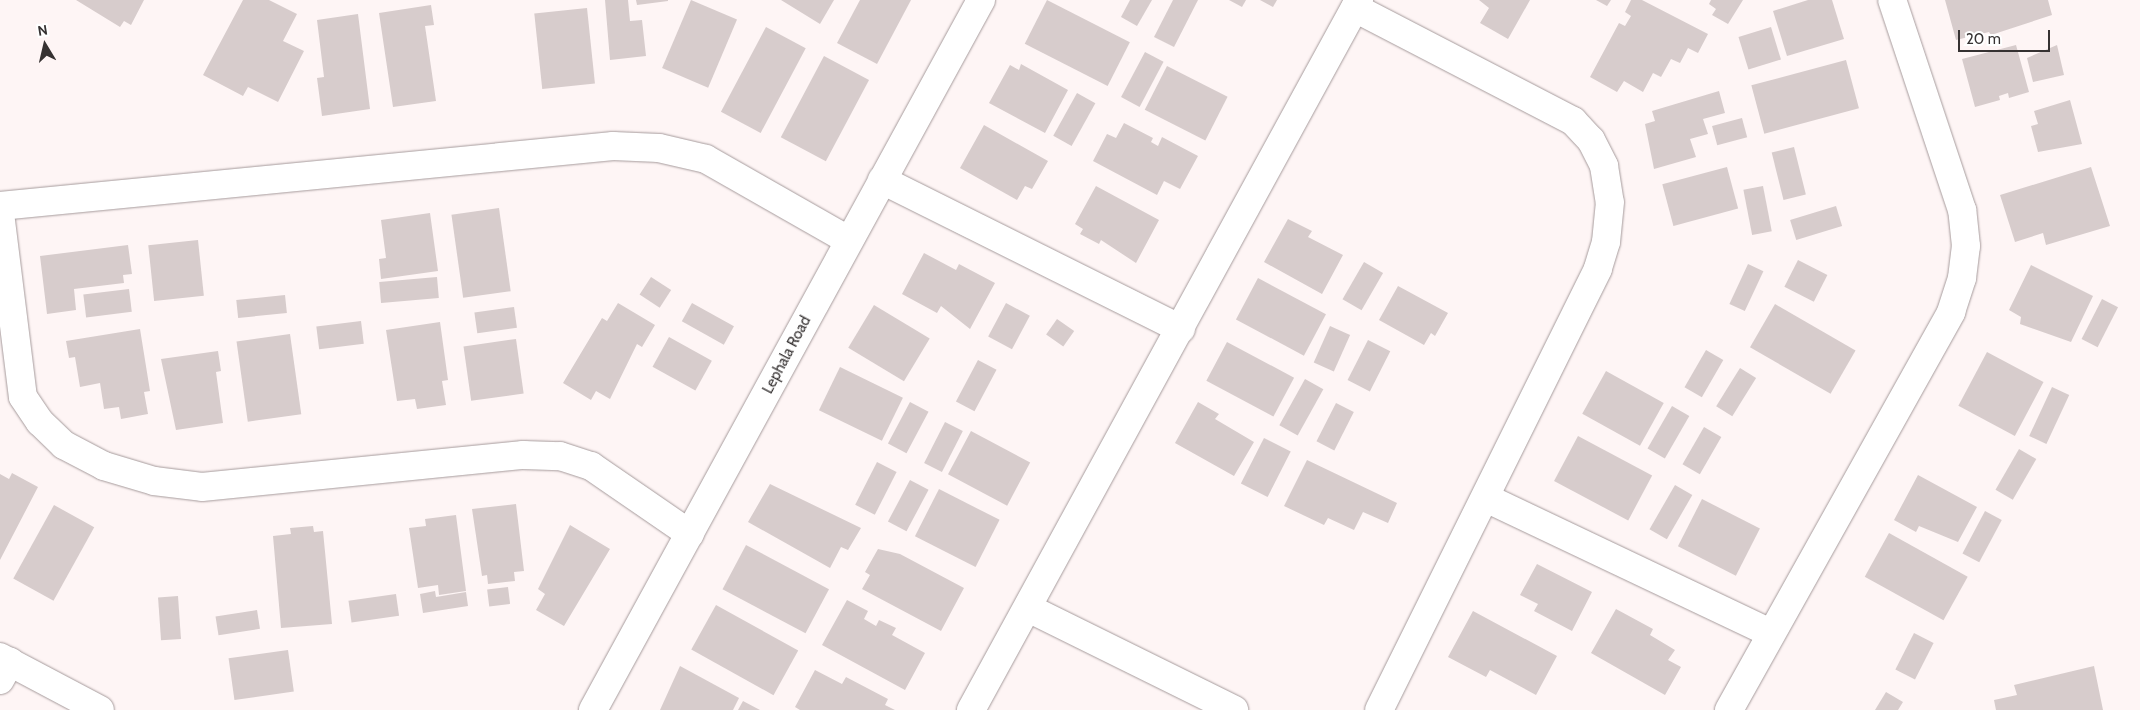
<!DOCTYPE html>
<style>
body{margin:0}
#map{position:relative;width:2140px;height:710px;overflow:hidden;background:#fef5f5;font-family:Cabin,sans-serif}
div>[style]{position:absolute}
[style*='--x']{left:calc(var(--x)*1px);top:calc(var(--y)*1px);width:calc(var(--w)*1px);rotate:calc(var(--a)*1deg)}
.building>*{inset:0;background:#d7cccc;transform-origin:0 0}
.roads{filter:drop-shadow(0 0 1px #a69b9c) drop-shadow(0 0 1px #a69b9c)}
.street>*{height:28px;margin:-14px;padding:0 14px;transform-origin:14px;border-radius:14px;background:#fff}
.secondary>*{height:28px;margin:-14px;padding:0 14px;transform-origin:14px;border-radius:14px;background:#fff}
span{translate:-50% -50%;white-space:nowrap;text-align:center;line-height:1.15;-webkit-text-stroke:4px #fff;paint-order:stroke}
.street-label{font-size:15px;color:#363232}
.north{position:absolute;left:20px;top:20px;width:50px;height:50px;-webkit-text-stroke:4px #fff;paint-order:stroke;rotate:351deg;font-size:14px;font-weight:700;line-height:20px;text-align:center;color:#363232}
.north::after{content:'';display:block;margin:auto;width:18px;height:22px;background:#363232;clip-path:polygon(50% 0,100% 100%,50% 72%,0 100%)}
.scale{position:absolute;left:1958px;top:30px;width:92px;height:22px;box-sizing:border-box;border:2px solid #363232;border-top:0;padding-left:6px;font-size:15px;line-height:18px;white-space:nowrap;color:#363232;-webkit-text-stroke:4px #fff;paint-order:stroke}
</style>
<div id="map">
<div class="building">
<i style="clip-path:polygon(76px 0,144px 0,131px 25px,124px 21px,120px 27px)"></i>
<i style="clip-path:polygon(243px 0,269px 0,297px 14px,283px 41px,304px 51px,278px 102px,248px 87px,243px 96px,203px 75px)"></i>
<i style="clip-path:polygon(605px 0,628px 0,630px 21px,642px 20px,646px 56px,610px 60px)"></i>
<i style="clip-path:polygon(636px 0,668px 0,668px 1px,637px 5px)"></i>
<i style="left:691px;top:0;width:50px;height:74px;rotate:23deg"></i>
<i style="clip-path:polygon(781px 0,834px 0,820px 24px)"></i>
<i style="clip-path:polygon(860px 0,911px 0,877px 64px,837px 43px)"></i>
<i style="left:1047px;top:0;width:93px;height:49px;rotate:27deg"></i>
<i style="clip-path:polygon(1130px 0,1152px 0,1137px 26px,1121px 17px)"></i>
<i style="clip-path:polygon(1173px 0,1198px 0,1174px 47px,1154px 37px)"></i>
<i style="clip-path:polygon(1229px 0,1246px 0,1242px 7px)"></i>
<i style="clip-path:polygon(1260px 0,1277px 0,1273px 7px)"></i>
<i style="clip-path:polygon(1479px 0,1530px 0,1508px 39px,1480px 23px,1489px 8px)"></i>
<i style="clip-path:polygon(1596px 0,1611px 0,1607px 6px)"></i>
<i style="clip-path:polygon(1631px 0,1642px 0,1708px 34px,1698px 53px,1688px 48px,1680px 63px,1671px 59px,1661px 77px,1653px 73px,1643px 92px,1624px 81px,1617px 92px,1590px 77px,1619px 23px,1625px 26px,1631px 16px,1625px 12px)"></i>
<i style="clip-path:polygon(1711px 0,1743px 0,1728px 24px,1712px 15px,1716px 9px,1709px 4px)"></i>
<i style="clip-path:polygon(1808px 0,1832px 0,1844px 39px,1787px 56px,1773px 11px)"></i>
<i style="clip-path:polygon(1945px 0,2048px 0,2052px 15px,1991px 35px,1989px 32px,1956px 40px)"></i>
<i style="clip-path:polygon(431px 5px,434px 25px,425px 26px,436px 101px,393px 107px,379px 13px)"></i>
<i style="left:587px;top:8px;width:76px;height:53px;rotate:84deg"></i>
<i style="clip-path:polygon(358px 14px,370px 109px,322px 116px,317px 78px,324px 77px,317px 20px)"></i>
<i style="left:766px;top:27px;width:45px;height:96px;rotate:28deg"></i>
<i style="left:1771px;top:27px;width:34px;height:34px;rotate:73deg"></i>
<i style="clip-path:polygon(2016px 45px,2029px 92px,2009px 98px,2008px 93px,1999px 96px,2000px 100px,1975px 107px,1962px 59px)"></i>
<i style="clip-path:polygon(2057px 45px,2064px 75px,2033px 82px,2027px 58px)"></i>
<i style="left:1145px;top:52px;width:21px;height:51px;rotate:28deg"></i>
<i style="left:824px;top:56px;width:51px;height:92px;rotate:28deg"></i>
<i style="left:1846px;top:60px;width:50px;height:98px;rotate:75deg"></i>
<i style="clip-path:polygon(1021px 64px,1068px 90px,1045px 133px,989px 103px,1010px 65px,1019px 70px)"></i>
<i style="left:1167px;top:66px;width:68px;height:49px;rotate:27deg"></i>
<i style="clip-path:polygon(1719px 91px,1725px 113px,1703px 119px,1708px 134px,1690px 139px,1696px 157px,1654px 169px,1645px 124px,1655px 121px,1652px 111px)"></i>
<i style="left:1077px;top:93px;width:21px;height:49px;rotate:29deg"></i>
<i style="clip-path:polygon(2070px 100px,2082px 144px,2038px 152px,2031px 126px,2038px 124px,2034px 111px)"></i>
<i style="left:1742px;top:118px;width:20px;height:31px;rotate:75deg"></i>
<i style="clip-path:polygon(1124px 123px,1153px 138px,1151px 142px,1158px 146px,1162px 137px,1198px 156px,1180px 189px,1164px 181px,1157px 195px,1093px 161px,1107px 134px,1116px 138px)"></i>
<i style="clip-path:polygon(984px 125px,1048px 161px,1032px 189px,1025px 186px,1017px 200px,960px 168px)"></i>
<i style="left:1794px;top:147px;width:49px;height:23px;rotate:76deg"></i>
<i style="left:1727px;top:167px;width:43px;height:67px;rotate:75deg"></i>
<i style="clip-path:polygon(2091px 167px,2110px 226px,2046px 245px,2043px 233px,2015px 242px,2000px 195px)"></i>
<i style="clip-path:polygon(1096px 186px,1159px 220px,1136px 263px,1101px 240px,1099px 244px,1080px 234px,1083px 229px,1075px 224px)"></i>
<i style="left:1763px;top:186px;width:46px;height:20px;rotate:79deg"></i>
<i style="left:1836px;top:206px;width:21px;height:48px;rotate:73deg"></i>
<i style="left:499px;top:208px;width:84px;height:48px;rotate:82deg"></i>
<i style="clip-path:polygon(430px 213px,438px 271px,381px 279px,379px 259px,386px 258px,381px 220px)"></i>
<i style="clip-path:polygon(1288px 219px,1312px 231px,1308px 237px,1343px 255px,1322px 294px,1264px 262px)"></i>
<i style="left:198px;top:240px;width:56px;height:50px;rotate:84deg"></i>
<i style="clip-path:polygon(128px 245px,132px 274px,123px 275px,124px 283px,74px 289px,76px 310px,47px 314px,40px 256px)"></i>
<i style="clip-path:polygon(924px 253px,956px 270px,959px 264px,995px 283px,970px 329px,941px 306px,937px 313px,902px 294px)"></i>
<i style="left:1798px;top:260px;width:33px;height:30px;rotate:27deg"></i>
<i style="left:1364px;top:262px;width:22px;height:43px;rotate:30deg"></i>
<i style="left:1748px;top:264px;width:17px;height:44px;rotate:25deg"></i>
<i style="clip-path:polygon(2031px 265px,2093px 296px,2071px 342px,2020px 324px,2021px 317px,2009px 310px)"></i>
<i style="left:437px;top:277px;width:21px;height:58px;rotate:85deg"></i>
<i style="left:651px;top:277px;width:24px;height:21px;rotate:33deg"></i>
<i style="left:1258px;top:278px;width:77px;height:47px;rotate:28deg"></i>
<i style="clip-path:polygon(1398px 286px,1448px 313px,1435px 336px,1431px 333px,1424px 345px,1379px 320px)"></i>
<i style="left:129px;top:289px;width:23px;height:46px;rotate:83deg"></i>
<i style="left:285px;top:295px;width:18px;height:49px;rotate:84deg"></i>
<i style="left:2102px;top:299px;width:18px;height:45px;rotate:27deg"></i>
<i style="clip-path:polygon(618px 303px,655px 325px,642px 347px,637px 344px,610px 399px,596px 391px,591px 400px,563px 383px,602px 318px,607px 321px)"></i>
<i style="left:692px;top:303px;width:48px;height:21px;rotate:29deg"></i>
<i style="left:1006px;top:303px;width:27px;height:38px;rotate:28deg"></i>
<i style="left:1775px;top:304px;width:93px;height:50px;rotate:30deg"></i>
<i style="left:874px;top:305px;width:65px;height:50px;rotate:31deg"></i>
<i style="left:514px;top:307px;width:21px;height:40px;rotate:82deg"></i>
<i style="left:1057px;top:319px;width:21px;height:19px;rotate:35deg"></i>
<i style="left:361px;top:321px;width:23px;height:45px;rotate:83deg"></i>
<i style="clip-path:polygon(440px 322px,448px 380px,442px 381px,446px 405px,417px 409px,415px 399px,397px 401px,386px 330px)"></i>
<i style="left:1330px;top:326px;width:22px;height:40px;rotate:24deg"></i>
<i style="clip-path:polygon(140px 329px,150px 391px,144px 392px,148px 414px,121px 419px,119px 407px,104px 409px,100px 383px,80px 387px,75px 357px,69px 358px,66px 341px)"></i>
<i style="left:290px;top:334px;width:81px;height:54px;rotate:82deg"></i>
<i style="left:669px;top:337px;width:49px;height:34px;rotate:29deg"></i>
<i style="left:516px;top:339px;width:55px;height:53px;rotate:82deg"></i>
<i style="left:1368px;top:340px;width:25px;height:45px;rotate:27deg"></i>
<i style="left:1227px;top:342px;width:76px;height:44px;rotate:28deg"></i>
<i style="left:1706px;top:350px;width:20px;height:43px;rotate:30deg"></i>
<i style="clip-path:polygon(218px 351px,221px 371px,216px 372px,223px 423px,176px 430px,161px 359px)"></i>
<i style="left:1987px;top:352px;width:64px;height:61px;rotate:28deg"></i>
<i style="left:978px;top:360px;width:21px;height:47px;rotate:28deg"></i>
<i style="left:840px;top:367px;width:70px;height:48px;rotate:26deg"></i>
<i style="left:1740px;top:368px;width:19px;height:45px;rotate:32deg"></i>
<i style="left:1606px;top:371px;width:66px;height:49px;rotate:29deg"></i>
<i style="left:1305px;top:379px;width:21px;height:53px;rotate:29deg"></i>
<i style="left:2052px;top:387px;width:19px;height:54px;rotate:25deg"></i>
<i style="left:910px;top:402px;width:21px;height:47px;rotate:28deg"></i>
<i style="clip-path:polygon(1198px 402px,1219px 414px,1215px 419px,1254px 442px,1234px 476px,1175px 443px)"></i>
<i style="left:1336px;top:403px;width:20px;height:43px;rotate:27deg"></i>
<i style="left:1672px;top:406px;width:20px;height:49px;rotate:30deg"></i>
<i style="left:945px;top:422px;width:20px;height:46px;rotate:27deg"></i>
<i style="left:1704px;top:427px;width:20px;height:43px;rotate:30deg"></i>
<i style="left:971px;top:431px;width:67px;height:49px;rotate:28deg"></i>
<i style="left:1578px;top:436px;width:84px;height:51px;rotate:28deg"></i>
<i style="left:1264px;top:438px;width:30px;height:51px;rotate:27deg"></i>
<i style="left:2019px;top:449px;width:20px;height:47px;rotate:30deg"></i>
<i style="clip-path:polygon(1307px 460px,1397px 503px,1388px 523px,1363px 512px,1354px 530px,1328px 518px,1324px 525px,1284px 506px)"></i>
<i style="left:877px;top:462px;width:22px;height:48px;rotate:27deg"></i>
<i style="clip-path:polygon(12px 473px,38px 487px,0 560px,0 474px,9px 479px)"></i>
<i style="clip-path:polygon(1918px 475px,1977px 507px,1958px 542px,1919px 526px,1916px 532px,1894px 520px)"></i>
<i style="left:910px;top:480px;width:21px;height:47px;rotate:28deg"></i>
<i style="clip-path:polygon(770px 484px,861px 528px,848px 550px,841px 547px,830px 568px,748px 522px)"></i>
<i style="left:1675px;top:485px;width:20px;height:51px;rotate:30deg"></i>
<i style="left:939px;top:489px;width:68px;height:53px;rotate:27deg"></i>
<i style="left:1702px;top:499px;width:65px;height:53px;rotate:27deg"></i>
<i style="clip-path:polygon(516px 504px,524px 571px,514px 572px,515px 581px,488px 584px,487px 575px,482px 576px,472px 509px)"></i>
<i style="left:54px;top:505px;width:46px;height:84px;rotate:29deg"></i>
<i style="left:1985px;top:511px;width:19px;height:48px;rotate:28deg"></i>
<i style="clip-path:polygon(456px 515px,466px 591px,439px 595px,438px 585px,418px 588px,409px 528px,426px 526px,425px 519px)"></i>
<i style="clip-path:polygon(570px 525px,610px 549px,564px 626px,536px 610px,545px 594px,538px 589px)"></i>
<i style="clip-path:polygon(313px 526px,314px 532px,323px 531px,332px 624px,281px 628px,273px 536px,291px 534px,290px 528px)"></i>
<i style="left:1889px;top:533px;width:90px;height:50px;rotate:29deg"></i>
<i style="left:746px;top:545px;width:94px;height:50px;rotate:28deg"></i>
<i style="clip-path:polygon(878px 549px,900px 554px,964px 588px,941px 631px,862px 589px,870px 575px,865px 572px)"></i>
<i style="clip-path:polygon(1537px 564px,1592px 592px,1572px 631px,1534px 611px,1538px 604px,1520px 595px)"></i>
<i style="left:508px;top:587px;width:17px;height:21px;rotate:83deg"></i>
<i style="clip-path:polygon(435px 591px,436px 597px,466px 592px,468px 606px,423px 613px,420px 594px)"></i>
<i style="left:396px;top:594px;width:22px;height:48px;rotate:82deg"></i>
<i style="left:178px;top:596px;width:43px;height:20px;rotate:86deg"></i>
<i style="clip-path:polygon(847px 600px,868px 611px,864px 619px,876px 626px,879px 620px,896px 628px,892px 635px,925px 653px,905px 690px,822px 645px)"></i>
<i style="left:716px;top:605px;width:94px;height:51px;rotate:29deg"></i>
<i style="clip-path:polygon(1616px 609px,1653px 629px,1650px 635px,1675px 650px,1668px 660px,1681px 667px,1665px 695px,1591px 653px)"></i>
<i style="left:257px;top:610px;width:19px;height:42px;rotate:81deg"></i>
<i style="clip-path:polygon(1473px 611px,1557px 656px,1536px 695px,1490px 670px,1486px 677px,1448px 657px)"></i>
<i style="left:1914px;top:633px;width:22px;height:41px;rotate:27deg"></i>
<i style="left:288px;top:650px;width:42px;height:60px;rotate:82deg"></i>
<i style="clip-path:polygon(680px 666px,739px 698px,733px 710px,660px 710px)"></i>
<i style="clip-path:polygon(2094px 666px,2103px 710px,1996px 710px,1994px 700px,2017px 695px,2014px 685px)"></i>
<i style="clip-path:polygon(815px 670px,842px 684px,846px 677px,888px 699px,885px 705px,895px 710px,800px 710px,795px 707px)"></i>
<i style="clip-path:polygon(1886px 692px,1903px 702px,1898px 710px,1875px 710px)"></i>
<i style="clip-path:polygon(743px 701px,760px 710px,738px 710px)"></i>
</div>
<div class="roads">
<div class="street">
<i style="--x:1355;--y:8;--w:246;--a:27.4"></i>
<i style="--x:1573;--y:121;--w:26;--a:47"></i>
<i style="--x:1591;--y:140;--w:29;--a:63"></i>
<i style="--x:1604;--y:166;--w:36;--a:81"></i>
<i style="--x:1610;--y:202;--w:40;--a:95.7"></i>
<i style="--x:1606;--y:242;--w:28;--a:107"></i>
<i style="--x:1598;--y:269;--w:492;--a:116.4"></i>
<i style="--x:882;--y:180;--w:334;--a:26.5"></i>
<i style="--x:0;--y:206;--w:616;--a:-5.59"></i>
<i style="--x:613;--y:146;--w:46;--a:2.5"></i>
<i style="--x:659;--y:148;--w:48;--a:13.2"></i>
<i style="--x:706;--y:159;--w:163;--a:29.7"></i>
<i style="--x:0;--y:213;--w:185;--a:82.9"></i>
<i style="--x:23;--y:397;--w:30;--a:56"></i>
<i style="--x:40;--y:422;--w:33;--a:44"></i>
<i style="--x:64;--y:445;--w:45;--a:27.7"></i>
<i style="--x:104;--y:466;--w:52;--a:16.7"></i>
<i style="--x:154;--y:481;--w:48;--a:7.1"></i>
<i style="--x:202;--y:487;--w:323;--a:-5.7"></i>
<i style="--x:523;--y:455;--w:37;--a:2"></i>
<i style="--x:560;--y:456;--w:33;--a:18"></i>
<i style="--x:591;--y:466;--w:120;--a:34.5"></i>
<i style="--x:1486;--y:498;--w:314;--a:25.4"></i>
<i style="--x:1028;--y:608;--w:230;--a:26.3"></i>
<i style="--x:0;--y:680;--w:21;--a:-61"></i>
<i style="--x:593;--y:710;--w:809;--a:-61.34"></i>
<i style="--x:971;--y:710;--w:809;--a:-61.34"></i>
<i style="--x:1729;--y:710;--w:456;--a:-60.8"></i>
<i style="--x:1951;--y:312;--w:36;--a:-72"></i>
<i style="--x:1962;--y:278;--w:32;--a:-83"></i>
<i style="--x:1966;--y:246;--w:36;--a:-96"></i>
<i style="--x:1962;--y:210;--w:221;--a:-108.4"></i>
</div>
<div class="secondary">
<i style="--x:0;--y:657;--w:113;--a:27.9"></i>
</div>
</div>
<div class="street-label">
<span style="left:787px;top:355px;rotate:-62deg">Lephala Road</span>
</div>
<div class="north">N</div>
<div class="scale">20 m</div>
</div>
